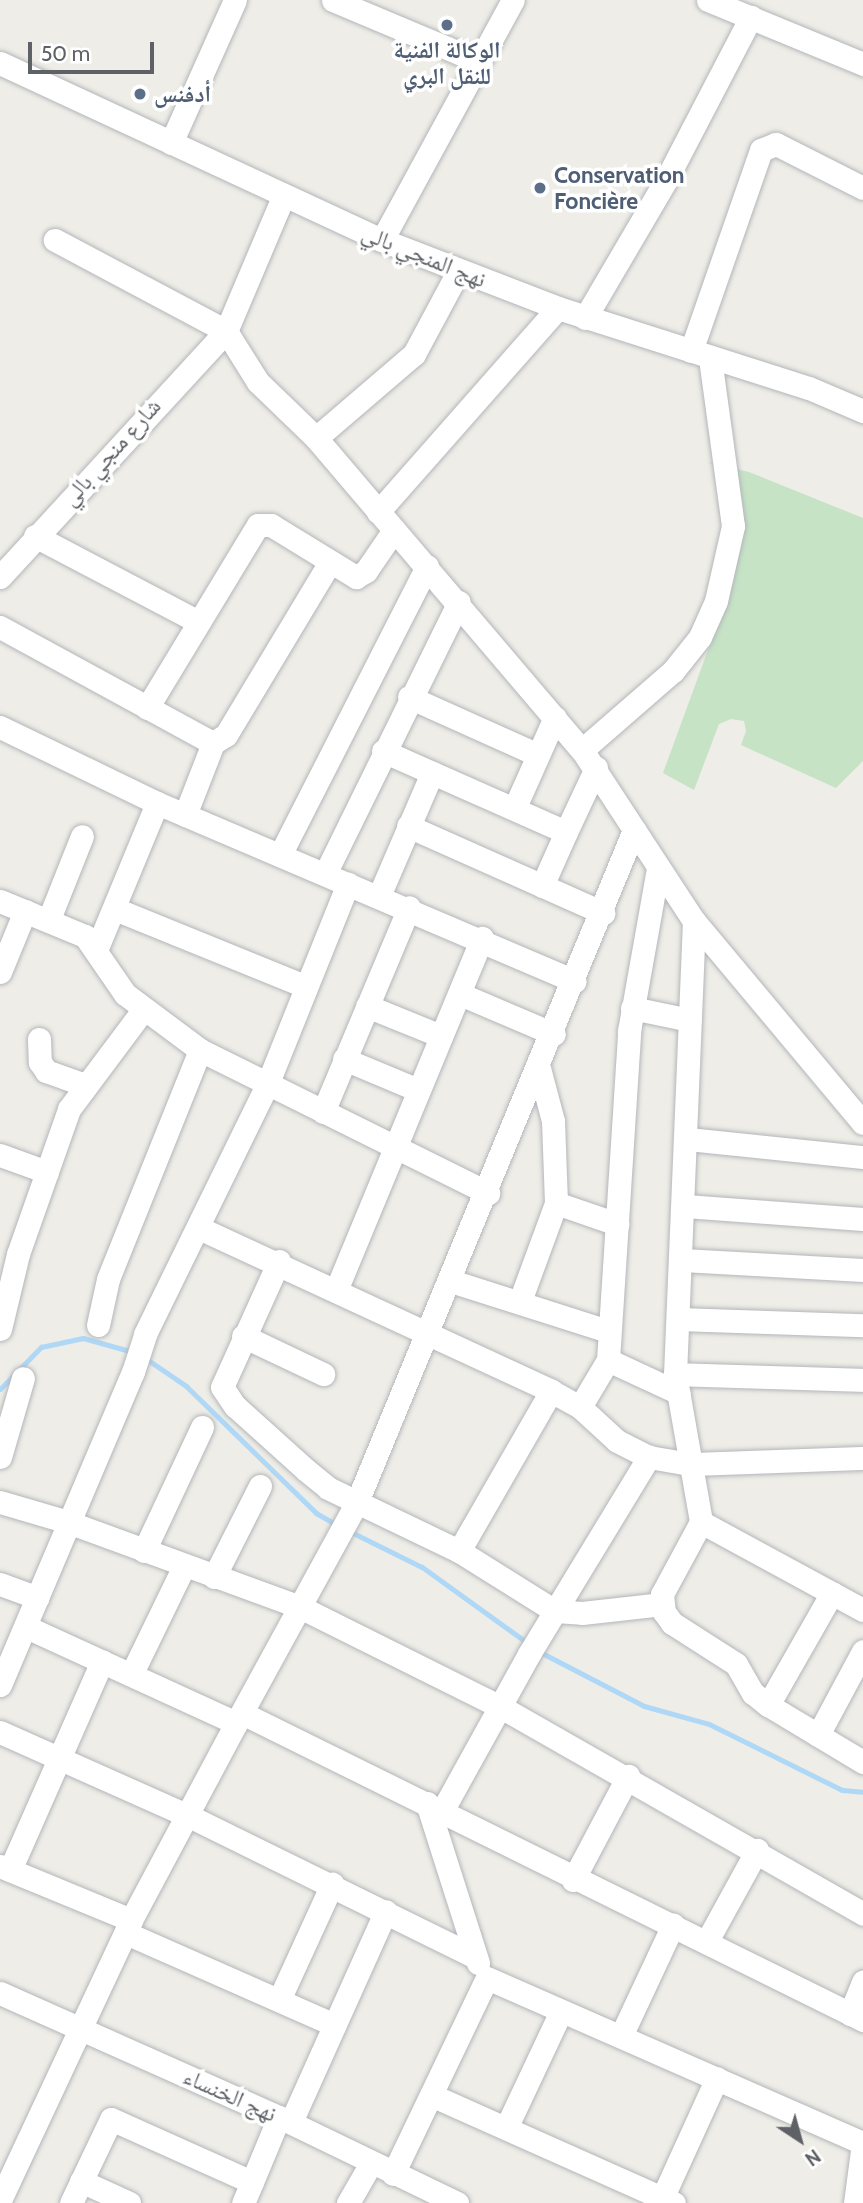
<!DOCTYPE html>
<meta charset="utf-8">
<style>
body{margin:0}
#map{position:relative;width:863px;height:2203px;overflow:hidden;background:#eeede7;font-family:Cabin,"Noto Naskh Arabic",sans-serif}
div>[style]{position:absolute}
[style*='--x']{left:calc(var(--x)*1px);top:calc(var(--y)*1px);width:calc(var(--w)*1px);rotate:calc(var(--a)*1deg)}
.green>*{inset:0;background:#c6e3c6}
.stream>*{height:5px;margin:-2.5px;padding:0 2.5px;transform-origin:2.5px;border-radius:2.5px;background:#afd7f6}
.roads{filter:drop-shadow(0 0 2px #b3b6ba) drop-shadow(0 0 2px #b3b6ba)}
.minor>*{height:23px;margin:-11.5px;padding:0 11.5px;transform-origin:11.5px;border-radius:11.5px;background:#fff}
.dots>*{width:19px;height:19px;translate:-50% -50%;box-sizing:border-box;border:4px solid #fff;border-radius:50%}
span{translate:-50% -50%;white-space:nowrap;text-align:center;line-height:1.15;-webkit-text-stroke:7px #fff;paint-order:stroke}
.service-label{font-size:23px;color:#4e5e75;font-weight:700}
.left{translate:0 -50%;text-align:left}
.street-label{font-size:23px;color:#5e6165}
.north{position:absolute;left:765px;top:2105px;width:70px;height:70px;-webkit-text-stroke:5px #fff;paint-order:stroke;rotate:144deg;font-size:19px;font-weight:700;line-height:28px;text-align:center;color:#5e6165}
.north::after{content:'';display:block;margin:auto;width:24px;height:32px;background:#5e6165;clip-path:polygon(50% 0,100% 100%,50% 72%,0 100%)}
.scale{position:absolute;left:28px;top:42px;width:126px;height:32px;box-sizing:border-box;border:4px solid #5e6165;border-top:0;padding-left:9px;font-size:21px;line-height:24px;white-space:nowrap;color:#5e6165;-webkit-text-stroke:5px #fff;paint-order:stroke}
</style>
<div id="map">
<div class="green">
<i style="clip-path:polygon(707px 462px,749px 472px,863px 518px,863px 761px,836px 788px,741px 745px,746px 731px,744px 721px,731px 719px,719px 724px,694px 790px,663px 773px,712px 639px,736px 476px)"></i>
</div>
<div class="stream">
<i style="--x:145;--y:1358;--w:50;--a:34.3"></i>
<i style="--x:186;--y:1386;--w:182;--a:44.3"></i>
<i style="--x:316;--y:1513;--w:24;--a:30"></i>
<i style="--x:0;--y:1389;--w:59;--a:-45.7"></i>
<i style="--x:41;--y:1347;--w:43;--a:-12.1"></i>
<i style="--x:83;--y:1338;--w:52;--a:15.6"></i>
<i style="--x:349;--y:1531;--w:81;--a:26.3"></i>
<i style="--x:422;--y:1567;--w:133;--a:35.8"></i>
<i style="--x:538;--y:1651;--w:119;--a:27.4"></i>
<i style="--x:644;--y:1706;--w:67;--a:15.5"></i>
<i style="--x:709;--y:1724;--w:148;--a:26.4"></i>
<i style="--x:842;--y:1790;--w:21;--a:5"></i>
</div>
<div class="roads">
<div class="minor">
<i style="--x:333;--y:0;--w:157;--a:22.8"></i>
<i style="--x:708;--y:0;--w:168;--a:22.4"></i>
<i style="--x:0;--y:63;--w:421;--a:24.9"></i>
<i style="--x:382;--y:240;--w:189;--a:21.1"></i>
<i style="--x:558;--y:308;--w:263;--a:17.7"></i>
<i style="--x:809;--y:388;--w:59;--a:23.1"></i>
<i style="--x:171;--y:143;--w:157;--a:-65.9"></i>
<i style="--x:283;--y:197;--w:146;--a:113"></i>
<i style="--x:226;--y:331;--w:60;--a:57.9"></i>
<i style="--x:258;--y:382;--w:81;--a:44"></i>
<i style="--x:316;--y:438;--w:410;--a:49.6"></i>
<i style="--x:582;--y:750;--w:204;--a:56.8"></i>
<i style="--x:694;--y:921;--w:263;--a:50.1"></i>
<i style="--x:382;--y:240;--w:273;--a:-61.4"></i>
<i style="--x:585;--y:318;--w:160;--a:-59.6"></i>
<i style="--x:666;--y:180;--w:184;--a:-62.5"></i>
<i style="--x:691;--y:351;--w:213;--a:-70.8"></i>
<i style="--x:761;--y:150;--w:16;--a:-22"></i>
<i style="--x:776;--y:144;--w:97;--a:26.8"></i>
<i style="--x:316;--y:438;--w:129;--a:-40.6"></i>
<i style="--x:414;--y:354;--w:95;--a:-61.8"></i>
<i style="--x:378;--y:512;--w:272;--a:-48.6"></i>
<i style="--x:35;--y:536;--w:183;--a:27.7"></i>
<i style="--x:0;--y:577;--w:334;--a:-47.4"></i>
<i style="--x:226;--y:331;--w:194;--a:-152"></i>
<i style="--x:0;--y:627;--w:243;--a:28.6"></i>
<i style="--x:409;--y:697;--w:141;--a:24.2"></i>
<i style="--x:147;--y:708;--w:214;--a:-58.8"></i>
<i style="--x:258;--y:525;--w:13;--a:0"></i>
<i style="--x:271;--y:525;--w:100;--a:31.5"></i>
<i style="--x:356;--y:577;--w:12;--a:-31"></i>
<i style="--x:366;--y:571;--w:50;--a:-55.7"></i>
<i style="--x:0;--y:727;--w:174;--a:25.8"></i>
<i style="--x:157;--y:803;--w:454;--a:23.1"></i>
<i style="--x:582;--y:750;--w:121;--a:-41"></i>
<i style="--x:673;--y:671;--w:43;--a:-51.5"></i>
<i style="--x:700;--y:637;--w:39;--a:-66"></i>
<i style="--x:716;--y:601;--w:77;--a:-77.2"></i>
<i style="--x:733;--y:526;--w:171;--a:-97.8"></i>
<i style="--x:383;--y:751;--w:200;--a:23.9"></i>
<i style="--x:566;--y:832;--w:71;--a:-64.9"></i>
<i style="--x:515;--y:807;--w:98;--a:-66"></i>
<i style="--x:185;--y:815;--w:77;--a:-68.7"></i>
<i style="--x:213;--y:743;--w:15;--a:-32"></i>
<i style="--x:226;--y:735;--w:202;--a:-59"></i>
<i style="--x:408;--y:826;--w:214;--a:24"></i>
<i style="--x:280;--y:855;--w:324;--a:-63"></i>
<i style="--x:325;--y:874;--w:303;--a:-63.8"></i>
<i style="--x:542;--y:886;--w:59;--a:-66"></i>
<i style="--x:379;--y:896;--w:134;--a:-66.7"></i>
<i style="--x:0;--y:901;--w:92;--a:22.4"></i>
<i style="--x:85;--y:936;--w:70;--a:55.4"></i>
<i style="--x:125;--y:994;--w:94;--a:36.7"></i>
<i style="--x:200;--y:1050;--w:322;--a:26.4"></i>
<i style="--x:115;--y:909;--w:205;--a:22.1"></i>
<i style="--x:49;--y:919;--w:89;--a:-68.3"></i>
<i style="--x:694;--y:921;--w:453;--a:92.4"></i>
<i style="--x:675;--y:1374;--w:150;--a:80"></i>
<i style="--x:701;--y:1522;--w:184;--a:28.5"></i>
<i style="--x:97;--y:948;--w:157;--a:-67.5"></i>
<i style="--x:0;--y:972;--w:66;--a:-67.7"></i>
<i style="--x:460;--y:994;--w:102;--a:23.1"></i>
<i style="--x:367;--y:1006;--w:80;--a:22.1"></i>
<i style="--x:632;--y:1008;--w:59;--a:11.7"></i>
<i style="--x:39;--y:1039;--w:23;--a:88"></i>
<i style="--x:40;--y:1062;--w:11;--a:56"></i>
<i style="--x:46;--y:1071;--w:41;--a:19.7"></i>
<i style="--x:344;--y:1059;--w:80;--a:22.7"></i>
<i style="--x:539;--y:1068;--w:55;--a:75.2"></i>
<i style="--x:553;--y:1121;--w:82;--a:87.9"></i>
<i style="--x:323;--y:1112;--w:222;--a:-67.2"></i>
<i style="--x:688;--y:1139;--w:176;--a:5.9"></i>
<i style="--x:0;--y:1155;--w:50;--a:19.9"></i>
<i style="--x:685;--y:1206;--w:178;--a:4.2"></i>
<i style="--x:199;--y:1228;--w:388;--a:24.8"></i>
<i style="--x:551;--y:1391;--w:33;--a:29"></i>
<i style="--x:580;--y:1407;--w:50;--a:42.6"></i>
<i style="--x:617;--y:1441;--w:36;--a:27"></i>
<i style="--x:649;--y:1457;--w:42;--a:9.7"></i>
<i style="--x:690;--y:1464;--w:173;--a:-2"></i>
<i style="--x:682;--y:1260;--w:181;--a:3.2"></i>
<i style="--x:279;--y:1261;--w:138;--a:114.3"></i>
<i style="--x:222;--y:1387;--w:23;--a:56"></i>
<i style="--x:235;--y:1406;--w:96;--a:42"></i>
<i style="--x:306;--y:1470;--w:28;--a:39"></i>
<i style="--x:328;--y:1488;--w:145;--a:25.7"></i>
<i style="--x:459;--y:1551;--w:113;--a:32"></i>
<i style="--x:555;--y:1611;--w:27;--a:4"></i>
<i style="--x:582;--y:1613;--w:81;--a:-6.4"></i>
<i style="--x:451;--y:1281;--w:165;--a:17.7"></i>
<i style="--x:337;--y:1288;--w:379;--a:-67.5"></i>
<i style="--x:520;--y:1301;--w:104;--a:-69.8"></i>
<i style="--x:556;--y:1203;--w:65;--a:19"></i>
<i style="--x:678;--y:1319;--w:185;--a:1.9"></i>
<i style="--x:98;--y:1325;--w:47;--a:-77.7"></i>
<i style="--x:108;--y:1279;--w:247;--a:-68.1"></i>
<i style="--x:0;--y:1329;--w:77;--a:-76.5"></i>
<i style="--x:18;--y:1254;--w:154;--a:-70.6"></i>
<i style="--x:69;--y:1109;--w:124;--a:-53.2"></i>
<i style="--x:243;--y:1336;--w:89;--a:25.4"></i>
<i style="--x:608;--y:1360;--w:78;--a:24.9"></i>
<i style="--x:675;--y:1374;--w:188;--a:1.8"></i>
<i style="--x:580;--y:1407;--w:55;--a:-59.2"></i>
<i style="--x:608;--y:1360;--w:330;--a:-86.3"></i>
<i style="--x:629;--y:1031;--w:165;--a:-79.9"></i>
<i style="--x:0;--y:1457;--w:82;--a:-73.8"></i>
<i style="--x:0;--y:1502;--w:71;--a:16.4"></i>
<i style="--x:68;--y:1522;--w:245;--a:20.1"></i>
<i style="--x:298;--y:1606;--w:225;--a:26.5"></i>
<i style="--x:499;--y:1706;--w:419;--a:29.7"></i>
<i style="--x:701;--y:1522;--w:82;--a:118.4"></i>
<i style="--x:662;--y:1594;--w:18;--a:84"></i>
<i style="--x:664;--y:1612;--w:14;--a:54"></i>
<i style="--x:672;--y:1623;--w:76;--a:32.6"></i>
<i style="--x:736;--y:1664;--w:34;--a:60"></i>
<i style="--x:753;--y:1693;--w:19;--a:39"></i>
<i style="--x:768;--y:1705;--w:111;--a:31"></i>
<i style="--x:144;--y:1551;--w:137;--a:-64.9"></i>
<i style="--x:459;--y:1551;--w:185;--a:-60.1"></i>
<i style="--x:214;--y:1577;--w:102;--a:-63.2"></i>
<i style="--x:0;--y:1584;--w:40;--a:20.2"></i>
<i style="--x:132;--y:1673;--w:119;--a:-64.1"></i>
<i style="--x:0;--y:1685;--w:340;--a:-67"></i>
<i style="--x:133;--y:1372;--w:40;--a:-72"></i>
<i style="--x:145;--y:1334;--w:277;--a:-63.9"></i>
<i style="--x:267;--y:1085;--w:217;--a:-68.1"></i>
<i style="--x:768;--y:1705;--w:129;--a:-60.3"></i>
<i style="--x:244;--y:1714;--w:691;--a:26.31"></i>
<i style="--x:236;--y:1723;--w:252;--a:-61.3"></i>
<i style="--x:357;--y:1502;--w:727;--a:-67.6"></i>
<i style="--x:0;--y:1732;--w:207;--a:24"></i>
<i style="--x:189;--y:1816;--w:319;--a:26.2"></i>
<i style="--x:818;--y:1735;--w:95;--a:-61.8"></i>
<i style="--x:427;--y:1803;--w:168;--a:72.3"></i>
<i style="--x:442;--y:1811;--w:179;--a:-61"></i>
<i style="--x:529;--y:1654;--w:231;--a:-58.7"></i>
<i style="--x:0;--y:1866;--w:142;--a:22.4"></i>
<i style="--x:10;--y:1870;--w:228;--a:-66.2"></i>
<i style="--x:573;--y:1880;--w:118;--a:-62.1"></i>
<i style="--x:126;--y:1933;--w:228;--a:23.8"></i>
<i style="--x:707;--y:1941;--w:104;--a:-61.2"></i>
<i style="--x:0;--y:1993;--w:305;--a:24"></i>
<i style="--x:279;--y:2117;--w:198;--a:25.8"></i>
<i style="--x:279;--y:2000;--w:128;--a:-65.4"></i>
<i style="--x:850;--y:2014;--w:35;--a:-68"></i>
<i style="--x:621;--y:2036;--w:123;--a:-64.9"></i>
<i style="--x:431;--y:2095;--w:266;--a:24"></i>
<i style="--x:291;--y:2122;--w:231;--a:-65.8"></i>
<i style="--x:507;--y:2126;--w:127;--a:-64.8"></i>
<i style="--x:393;--y:2174;--w:217;--a:-64.4"></i>
<i style="--x:487;--y:1978;--w:411;--a:23.7"></i>
<i style="--x:81;--y:2181;--w:53;--a:24.6"></i>
<i style="--x:252;--y:2182;--w:70;--a:-67.4"></i>
<i style="--x:0;--y:2200;--w:309;--a:-64.9"></i>
<i style="--x:131;--y:1920;--w:223;--a:-61.9"></i>
<i style="--x:236;--y:1723;--w:231;--a:-155.4"></i>
<i style="--x:71;--y:2203;--w:93;--a:-64.5"></i>
<i style="--x:111;--y:2119;--w:154;--a:24.1"></i>
<i style="--x:252;--y:2182;--w:23;--a:113"></i>
<i style="--x:348;--y:2203;--w:46;--a:-60.1"></i>
<i style="--x:660;--y:2203;--w:137;--a:-65.5"></i>
<i style="--x:855;--y:2203;--w:61;--a:-82.4"></i>
</div>
</div>
<div class="dots">
<i style="left:447px;top:25px;background:#5c6f8a"></i>
<i style="left:140px;top:94px;background:#5c6f8a"></i>
<i style="left:540px;top:188px;background:#5c6f8a"></i>
</div>
<div class="service-label">
<span style="left:447px;top:63px">الوكالة الفنية<br>للنقل البري</span>
<span class="left" style="left:154px;top:94px">أدفنس</span>
<span class="left" style="left:554px;top:188px">Conservation<br>Foncière</span>
</div>
<div class="street-label">
<span style="left:424px;top:256px;rotate:22deg">نهج المنجي بالي</span>
<span style="left:111px;top:452px;rotate:-48deg">شارع منجي بالي</span>
<span style="left:230px;top:2095px;rotate:24deg">نهج الخنساء</span>
</div>
<div class="north">N</div>
<div class="scale">50 m</div>
</div>
